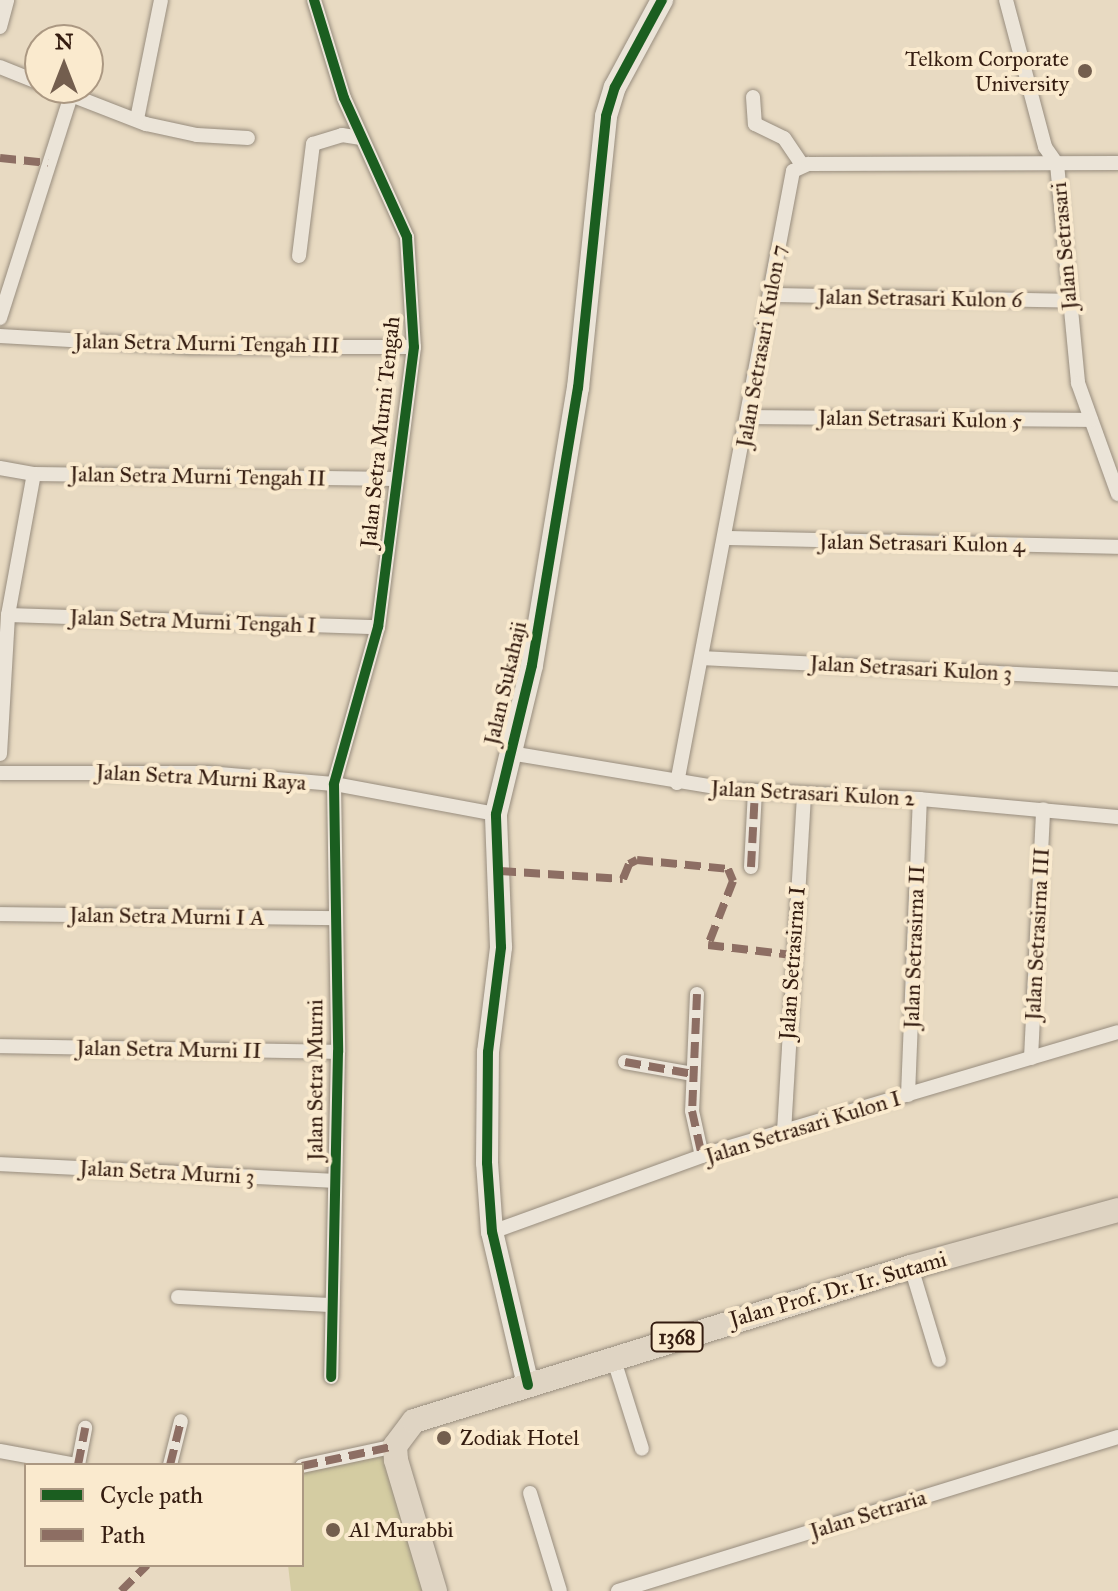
<!DOCTYPE html>
<style>
body{margin:0}
#map{position:relative;width:1118px;height:1591px;overflow:hidden;background:#e8dac2;font-family:"IM FELL Great Primer",serif}
div>[style]{position:absolute}
[style*='--x']{left:calc(var(--x)*1px);top:calc(var(--y)*1px);width:calc(var(--w)*1px);rotate:calc(var(--a)*1deg)}
.green>*{inset:0;background:#d4cca2}
.roads{filter:drop-shadow(0 0 2px #988d7e) drop-shadow(0 0 2px #988d7e)}
.street>*{height:14px;margin:-7px;padding:0 7px;transform-origin:7px;border-radius:7px;background:#ebe4d8}
.secondary>*{height:22px;margin:-11px;padding:0 11px;transform-origin:11px;border-radius:11px;background:#ebe4d8}
.primary>*{height:24px;margin:-12px;padding:0 12px;transform-origin:12px;border-radius:12px;background:#dfd4c3}
.quiet>*{height:8px;margin-top:-4px;transform-origin:0;background:repeating-linear-gradient(90deg,#8d6e63 0 16px,transparent 0 24px)}
.cycleway>*{height:10px;margin:-5px;padding:0 5px;transform-origin:5px;border-radius:5px;background:#1b5e20}
.dots>*{width:22px;height:22px;translate:-50% -50%;box-sizing:border-box;border:4px solid #faeace;border-radius:50%}
span{translate:-50% -50%;white-space:nowrap;text-align:center;line-height:1.15;-webkit-text-stroke:8px #faeace;paint-order:stroke}
.shield-label span{padding:2px 6px;background:#faeace;border:2px solid;border-radius:6px;-webkit-text-stroke-width:0}
.shield-label{font-size:20px;color:#341c10;font-weight:700}
.poi-label{font-size:22px;color:#341c10}
.right{translate:-100% -50%;text-align:right}
.left{translate:0 -50%;text-align:left}
.street-label{font-size:22px;color:#341c10}
.legend{position:absolute;left:24px;top:1463px;width:280px;height:104px;box-sizing:border-box;background:#faeace;border:2px solid #ab9882;margin:0;padding:10px 14px;list-style:none;font-size:24px;color:#341c10}
.legend li{display:flex;align-items:center;gap:16px;height:40px}
.legend b{width:40px;border:2px solid #ab9882}
.north{position:absolute;left:24px;top:24px;width:80px;height:80px;box-sizing:border-box;background:#faeace;border:2px solid #ab9882;border-radius:50%;rotate:0deg;font-size:22px;font-weight:700;line-height:32px;text-align:center;color:#341c10}
.north::after{content:'';display:block;margin:auto;width:28px;height:36px;background:#735e4e;clip-path:polygon(50% 0,100% 100%,50% 72%,0 100%)}
</style>
<div id="map">
<div class="green">
<i style="clip-path:polygon(383px 1448px,426px 1591px,291px 1591px,288px 1565px,302px 1565px,302px 1471px)"></i>
</div>
<div class="roads">
<div class="street">
<i style="--x:314;--y:0;--w:102;--a:73"></i>
<i style="--x:344;--y:98;--w:153;--a:65.6"></i>
<i style="--x:407;--y:237;--w:110;--a:86.4"></i>
<i style="--x:414;--y:347;--w:282;--a:97.3"></i>
<i style="--x:378;--y:627;--w:163;--a:105.7"></i>
<i style="--x:334;--y:784;--w:268;--a:89.1"></i>
<i style="--x:338;--y:1052;--w:325;--a:91.2"></i>
<i style="--x:1006;--y:0;--w:152;--a:75.1"></i>
<i style="--x:1045;--y:147;--w:21;--a:55"></i>
<i style="--x:1057;--y:164;--w:220;--a:84.5"></i>
<i style="--x:1078;--y:383;--w:118;--a:70.2"></i>
<i style="--x:0;--y:27;--w:28;--a:-75"></i>
<i style="--x:0;--y:67;--w:43;--a:21.8"></i>
<i style="--x:53;--y:88;--w:100;--a:21.2"></i>
<i style="--x:146;--y:124;--w:52;--a:12.2"></i>
<i style="--x:197;--y:135;--w:51;--a:3.4"></i>
<i style="--x:753;--y:97;--w:27;--a:86"></i>
<i style="--x:755;--y:124;--w:32;--a:26"></i>
<i style="--x:784;--y:138;--w:32;--a:56"></i>
<i style="--x:137;--y:119;--w:121;--a:-78.6"></i>
<i style="--x:299;--y:256;--w:113;--a:-82.9"></i>
<i style="--x:313;--y:144;--w:30;--a:-17"></i>
<i style="--x:342;--y:135;--w:18;--a:9"></i>
<i style="--x:770;--y:295;--w:299;--a:1.1"></i>
<i style="--x:0;--y:318;--w:234;--a:-72.3"></i>
<i style="--x:0;--y:336;--w:189;--a:3.3"></i>
<i style="--x:189;--y:347;--w:225;--a:0"></i>
<i style="--x:749;--y:417;--w:342;--a:0.5"></i>
<i style="--x:0;--y:468;--w:35;--a:10"></i>
<i style="--x:34;--y:474;--w:363;--a:0.8"></i>
<i style="--x:725;--y:538;--w:393;--a:1.3"></i>
<i style="--x:8;--y:615;--w:370;--a:1.9"></i>
<i style="--x:703;--y:658;--w:416;--a:2.9"></i>
<i style="--x:510;--y:753;--w:227;--a:9.4"></i>
<i style="--x:734;--y:790;--w:186;--a:2.8"></i>
<i style="--x:920;--y:799;--w:199;--a:5.2"></i>
<i style="--x:0;--y:754;--w:139;--a:-86.7"></i>
<i style="--x:8;--y:615;--w:143;--a:-79.6"></i>
<i style="--x:0;--y:773;--w:208;--a:0"></i>
<i style="--x:208;--y:773;--w:126;--a:5"></i>
<i style="--x:334;--y:784;--w:165;--a:10.5"></i>
<i style="--x:677;--y:783;--w:623;--a:-79.27"></i>
<i style="--x:793;--y:171;--w:17;--a:-25"></i>
<i style="--x:808;--y:164;--w:310;--a:-0.2"></i>
<i style="--x:751;--y:867;--w:76;--a:-87"></i>
<i style="--x:0;--y:914;--w:334;--a:0.7"></i>
<i style="--x:697;--y:994;--w:117;--a:92.4"></i>
<i style="--x:692;--y:1111;--w:46;--a:77.5"></i>
<i style="--x:0;--y:1046;--w:338;--a:1"></i>
<i style="--x:1031;--y:1058;--w:249;--a:-87.2"></i>
<i style="--x:625;--y:1062;--w:69;--a:10"></i>
<i style="--x:908;--y:1095;--w:296;--a:-87.7"></i>
<i style="--x:784;--y:1132;--w:338;--a:-86.6"></i>
<i style="--x:0;--y:1164;--w:335;--a:2.9"></i>
<i style="--x:492;--y:1232;--w:235;--a:-19.9"></i>
<i style="--x:713;--y:1152;--w:422;--a:-16.5"></i>
<i style="--x:911;--y:1267;--w:97;--a:73.2"></i>
<i style="--x:178;--y:1297;--w:154;--a:3"></i>
<i style="--x:613;--y:1357;--w:96;--a:72.5"></i>
<i style="--x:0;--y:1451;--w:77;--a:10.4"></i>
<i style="--x:78;--y:1465;--w:38;--a:-79"></i>
<i style="--x:170;--y:1465;--w:45;--a:-76"></i>
<i style="--x:302;--y:1466;--w:95;--a:-12.1"></i>
<i style="--x:530;--y:1493;--w:102;--a:73"></i>
<i style="--x:618;--y:1591;--w:523;--a:-17.12"></i>
</div>
<div class="secondary">
<i style="--x:528;--y:1385;--w:157;--a:-103.2"></i>
<i style="--x:492;--y:1232;--w:69;--a:-94.1"></i>
<i style="--x:487;--y:1163;--w:111;--a:-89.5"></i>
<i style="--x:488;--y:1052;--w:106;--a:-82.9"></i>
<i style="--x:501;--y:947;--w:133;--a:-92.2"></i>
<i style="--x:496;--y:814;--w:153;--a:-76.4"></i>
<i style="--x:532;--y:665;--w:281;--a:-80.6"></i>
<i style="--x:578;--y:388;--w:273;--a:-84.1"></i>
<i style="--x:606;--y:116;--w:30;--a:-73"></i>
<i style="--x:615;--y:87;--w:99;--a:-61.6"></i>
</div>
<div class="primary">
<i style="--x:435;--y:1591;--w:137;--a:-106.6"></i>
<i style="--x:396;--y:1460;--w:14;--a:-94"></i>
<i style="--x:395;--y:1446;--w:31;--a:-53"></i>
<i style="--x:414;--y:1421;--w:520;--a:-17.22"></i>
<i style="--x:911;--y:1267;--w:215;--a:-15.4"></i>
</div>
</div>
<div class="quiet">
<i style="--x:0;--y:158;--w:48;--a:5.9"></i>
<i style="--x:751;--y:867;--w:76;--a:-87"></i>
<i style="--x:500;--y:871;--w:123;--a:3.7"></i>
<i style="--x:623;--y:879;--w:16;--a:-68"></i>
<i style="--x:629;--y:864;--w:9;--a:-27"></i>
<i style="--x:637;--y:860;--w:91;--a:5.6"></i>
<i style="--x:728;--y:869;--w:13;--a:67"></i>
<i style="--x:733;--y:881;--w:69;--a:111.3"></i>
<i style="--x:708;--y:945;--w:85;--a:6.8"></i>
<i style="--x:697;--y:994;--w:117;--a:92.4"></i>
<i style="--x:692;--y:1111;--w:46;--a:77.5"></i>
<i style="--x:625;--y:1062;--w:69;--a:10"></i>
<i style="--x:78;--y:1465;--w:38;--a:-79"></i>
<i style="--x:170;--y:1465;--w:45;--a:-76"></i>
<i style="--x:302;--y:1466;--w:95;--a:-12.1"></i>
<i style="--x:121;--y:1591;--w:37;--a:-45"></i>
</div>
<div class="cycleway">
<i style="--x:314;--y:0;--w:102;--a:73"></i>
<i style="--x:344;--y:98;--w:153;--a:65.6"></i>
<i style="--x:407;--y:237;--w:110;--a:86.4"></i>
<i style="--x:414;--y:347;--w:282;--a:97.3"></i>
<i style="--x:378;--y:627;--w:163;--a:105.7"></i>
<i style="--x:334;--y:784;--w:268;--a:89.1"></i>
<i style="--x:338;--y:1052;--w:325;--a:91.2"></i>
<i style="--x:528;--y:1385;--w:157;--a:-103.2"></i>
<i style="--x:492;--y:1232;--w:69;--a:-94.1"></i>
<i style="--x:487;--y:1163;--w:111;--a:-89.5"></i>
<i style="--x:488;--y:1052;--w:106;--a:-82.9"></i>
<i style="--x:501;--y:947;--w:133;--a:-92.2"></i>
<i style="--x:496;--y:814;--w:153;--a:-76.4"></i>
<i style="--x:532;--y:665;--w:281;--a:-80.6"></i>
<i style="--x:578;--y:388;--w:273;--a:-84.1"></i>
<i style="--x:606;--y:116;--w:30;--a:-73"></i>
<i style="--x:615;--y:87;--w:99;--a:-61.6"></i>
</div>
<div class="dots">
<i style="left:1085px;top:71px;background:#735e4e"></i>
<i style="left:444px;top:1438px;background:#735e4e"></i>
<i style="left:333px;top:1530px;background:#735e4e"></i>
</div>
<div class="shield-label">
<span style="left:677px;top:1337px">1368</span>
</div>
<div class="poi-label">
<span class="right" style="left:1069px;top:71px">Telkom Corporate<br>University</span>
<span class="left" style="left:460px;top:1438px">Zodiak Hotel</span>
<span class="left" style="left:349px;top:1530px">Al Murabbi</span>
</div>
<div class="street-label">
<span style="left:1064px;top:246px;rotate:-95deg">Jalan Setrasari</span>
<span style="left:920px;top:298px;rotate:1deg">Jalan Setrasari Kulon 6</span>
<span style="left:207px;top:343px;rotate:1deg">Jalan Setra Murni Tengah III</span>
<span style="left:761px;top:346px;rotate:-80deg">Jalan Setrasari Kulon 7</span>
<span style="left:920px;top:419px;rotate:1deg">Jalan Setrasari Kulon 5</span>
<span style="left:380px;top:432px;rotate:-84deg">Jalan Setra Murni Tengah</span>
<span style="left:198px;top:476px;rotate:1deg">Jalan Setra Murni Tengah II</span>
<span style="left:922px;top:543px;rotate:1deg">Jalan Setrasari Kulon 4</span>
<span style="left:193px;top:621px;rotate:2deg">Jalan Setra Murni Tengah I</span>
<span style="left:911px;top:668px;rotate:3deg">Jalan Setrasari Kulon 3</span>
<span style="left:505px;top:683px;rotate:-77deg">Jalan Sukahaji</span>
<span style="left:201px;top:777px;rotate:3deg">Jalan Setra Murni Raya</span>
<span style="left:813px;top:793px;rotate:3deg">Jalan Setrasari Kulon 2</span>
<span style="left:167px;top:916px;rotate:1deg">Jalan Setra Murni I A</span>
<span style="left:1037px;top:934px;rotate:-87deg">Jalan Setrasirna III</span>
<span style="left:914px;top:947px;rotate:-88deg">Jalan Setrasirna II</span>
<span style="left:792px;top:963px;rotate:-86deg">Jalan Setrasirna I</span>
<span style="left:169px;top:1049px;rotate:1deg">Jalan Setra Murni II</span>
<span style="left:315px;top:1080px;rotate:-90deg">Jalan Setra Murni</span>
<span style="left:803px;top:1127px;rotate:-17deg">Jalan Setrasari Kulon I</span>
<span style="left:167px;top:1172px;rotate:3deg">Jalan Setra Murni 3</span>
<span style="left:838px;top:1289px;rotate:-16deg">Jalan Prof. Dr. Ir. Sutami</span>
<span style="left:868px;top:1514px;rotate:-17deg">Jalan Setraria</span>
</div>
<ul class="legend">
<li><b style="height:10px;background:#1b5e20"></b>Cycle path</li>
<li><b style="height:10px;background:#8d6e63"></b>Path</li>
</ul>
<div class="north">N</div>
</div>
